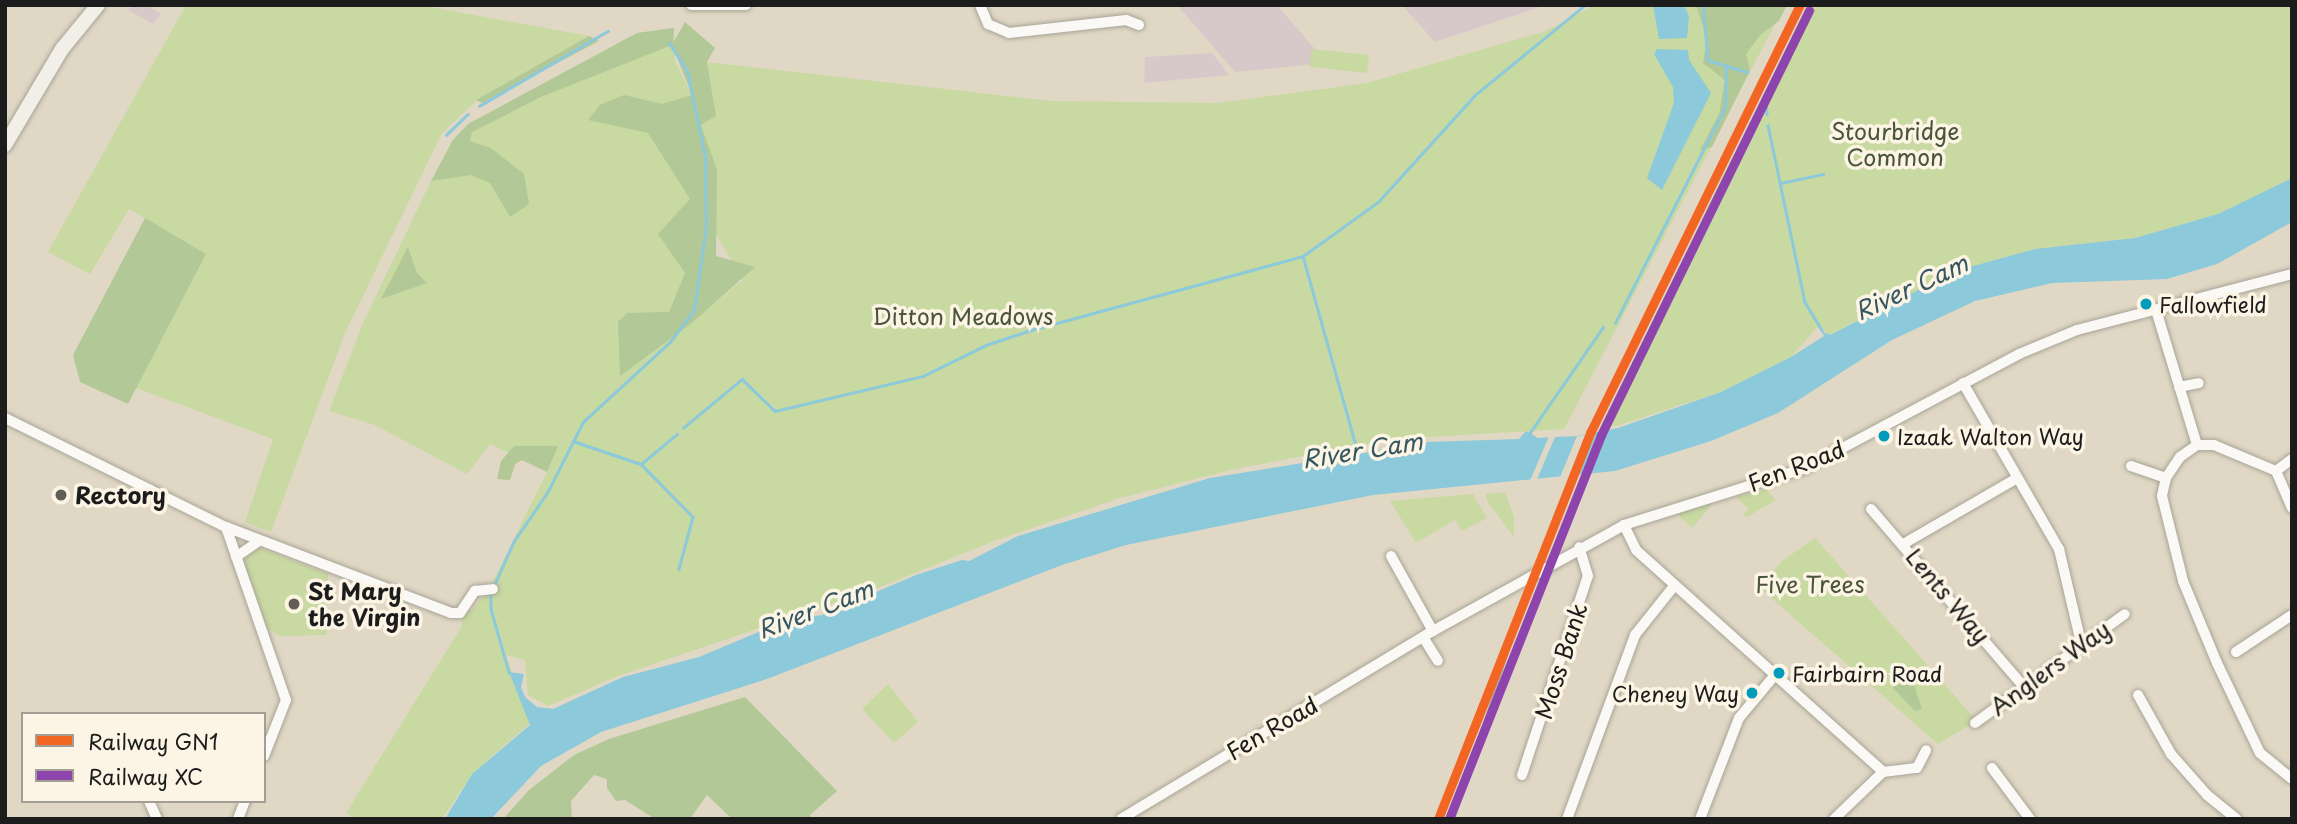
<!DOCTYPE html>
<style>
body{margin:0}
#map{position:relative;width:2297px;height:824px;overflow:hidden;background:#e0d8c5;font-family:"Playpen Sans",sans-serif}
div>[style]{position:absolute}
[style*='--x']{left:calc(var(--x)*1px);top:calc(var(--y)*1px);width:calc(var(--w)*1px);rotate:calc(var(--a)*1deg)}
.industrial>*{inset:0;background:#d7c9ca}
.green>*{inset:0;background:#c8d9a1;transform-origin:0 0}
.forest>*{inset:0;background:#b3c897}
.water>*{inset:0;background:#8bc9db}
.pier>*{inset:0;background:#e0d8c5}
.stream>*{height:2.5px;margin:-1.25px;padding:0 1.25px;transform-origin:1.25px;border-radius:1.25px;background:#8bc9db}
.roads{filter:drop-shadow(0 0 2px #a9a497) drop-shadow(0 0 2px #a9a497)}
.minor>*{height:10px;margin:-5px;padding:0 5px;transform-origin:5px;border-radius:5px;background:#faf9f6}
.secondary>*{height:14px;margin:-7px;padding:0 7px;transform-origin:7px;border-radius:7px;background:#f2efe8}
.rail>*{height:2.5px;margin:-1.25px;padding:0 1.25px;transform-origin:1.25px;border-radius:1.25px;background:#adaca9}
.rail-1>*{height:9px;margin:-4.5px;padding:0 4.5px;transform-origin:4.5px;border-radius:4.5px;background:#f26522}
.rail-2>*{height:9px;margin:-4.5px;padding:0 4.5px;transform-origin:4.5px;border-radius:4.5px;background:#8e44ad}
.dots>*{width:19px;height:19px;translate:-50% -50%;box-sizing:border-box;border:4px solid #fcf5e5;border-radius:50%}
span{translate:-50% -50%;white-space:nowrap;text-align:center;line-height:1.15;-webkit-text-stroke:7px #fcf5e5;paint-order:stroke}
.bus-label{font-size:21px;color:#1c1c1c}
.left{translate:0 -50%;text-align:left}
.right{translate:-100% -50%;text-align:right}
.park-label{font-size:23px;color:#4a553b}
.street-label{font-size:23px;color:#1c1c1c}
.poi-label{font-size:23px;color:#1c1c1c;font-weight:700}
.water-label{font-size:24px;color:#365662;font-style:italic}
.frame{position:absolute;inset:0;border:7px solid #1c1c1c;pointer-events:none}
.legend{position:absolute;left:21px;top:712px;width:245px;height:91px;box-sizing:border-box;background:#fcf5e5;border:2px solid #a29e95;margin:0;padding:9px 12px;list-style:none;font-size:21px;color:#1c1c1c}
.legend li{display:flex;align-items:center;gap:14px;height:35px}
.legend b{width:35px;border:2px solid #a29e95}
</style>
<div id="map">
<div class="industrial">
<i style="clip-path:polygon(134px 5px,146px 5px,161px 14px,153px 24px,128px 10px)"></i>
<i style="clip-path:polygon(1177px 5px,1277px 5px,1327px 63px,1235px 72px)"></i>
<i style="clip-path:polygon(1402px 5px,1546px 5px,1435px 42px)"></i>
<i style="clip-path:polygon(1212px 53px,1229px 75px,1144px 83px,1145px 57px)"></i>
</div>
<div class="green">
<i style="clip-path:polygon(186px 5px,419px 5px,589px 36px,477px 100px,442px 133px,345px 333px,271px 532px,245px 522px,273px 439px,136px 388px,206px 254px,129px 209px,90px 274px,48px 252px)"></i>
<i style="clip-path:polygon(evenodd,1595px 5px,1785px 5px,1564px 429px,1393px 439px,1235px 469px,1120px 498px,994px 541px,875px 589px,618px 676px,548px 706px,528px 695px,525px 660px,506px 655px,530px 723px,472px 774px,442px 819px,357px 819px,346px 813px,462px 626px,460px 613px,472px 610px,488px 591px,547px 472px,490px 444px,467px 474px,375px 425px,329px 411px,363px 323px,431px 181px,453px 140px,468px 124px,637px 33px,674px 28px,675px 62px,692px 95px,716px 116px,707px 62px,1051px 101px,1218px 103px,1367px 83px,1546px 31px,1595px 5px,713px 229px,743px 280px,693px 321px,713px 229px)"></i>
<i style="clip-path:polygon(1813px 5px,2292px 5px,2292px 178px,2218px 214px,2135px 238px,2035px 249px,1955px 271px,1829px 335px,1818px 326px,1791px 357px,1721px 392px,1613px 427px,1610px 425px,1641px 351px,1719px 183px)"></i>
<i style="left:1369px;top:55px;width:18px;height:58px;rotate:96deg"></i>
<i style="clip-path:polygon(1766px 489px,1776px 500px,1747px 517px,1743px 514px,1748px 509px,1737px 497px)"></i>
<i style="clip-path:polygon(1505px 492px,1514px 517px,1514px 537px,1487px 501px,1486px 494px)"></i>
<i style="clip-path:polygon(1473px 494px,1487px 518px,1462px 531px,1455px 520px,1416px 543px,1390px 501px)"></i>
<i style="clip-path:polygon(1714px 502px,1692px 528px,1677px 514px,1684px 510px)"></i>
<i style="clip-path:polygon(1815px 538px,1977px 721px,1938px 744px,1759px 587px,1782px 561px)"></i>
<i style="clip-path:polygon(258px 547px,328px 574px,327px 635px,280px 636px,263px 626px,244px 565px,247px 554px)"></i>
<i style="clip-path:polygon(888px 684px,918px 722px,894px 743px,862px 709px)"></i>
</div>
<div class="forest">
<i style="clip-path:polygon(1696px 5px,1787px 5px,1779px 21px,1760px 35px,1746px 54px,1750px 70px,1712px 147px,1700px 150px,1719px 114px,1725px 80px,1703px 63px,1707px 38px)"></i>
<i style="clip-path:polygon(685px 22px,715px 48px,707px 62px,716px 116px,701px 125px,717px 170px,716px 256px,755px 267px,692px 323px,620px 376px,618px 322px,627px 313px,669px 312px,685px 273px,658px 234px,690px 199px,648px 133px,588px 120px,600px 105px,624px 95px,662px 104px,692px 95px,672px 45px,541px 97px,472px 132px,470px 141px,491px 148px,524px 174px,529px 204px,510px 217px,490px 183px,471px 175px,431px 181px,453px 140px,468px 124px,637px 33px,674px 28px,673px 43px)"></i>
<i style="clip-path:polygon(589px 36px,599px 41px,482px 103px,476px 100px)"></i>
<i style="clip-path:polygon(145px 218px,206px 254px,128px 404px,80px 382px,73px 355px)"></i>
<i style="clip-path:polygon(408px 247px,417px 273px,427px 283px,381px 299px)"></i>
<i style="clip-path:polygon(514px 446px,558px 446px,547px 472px,522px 460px,515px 464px,510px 480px,497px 479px,501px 461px)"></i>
<i style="clip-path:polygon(1905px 676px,1914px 685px,1922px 709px,1915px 711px,1893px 688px)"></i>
<i style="clip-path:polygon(745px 697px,837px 791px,810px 815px,812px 819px,732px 819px,707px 795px,690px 819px,655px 819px,625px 800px,616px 801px,607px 788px,607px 779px,594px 775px,571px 801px,572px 819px,503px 819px,529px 790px,574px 755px,609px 739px)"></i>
</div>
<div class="water">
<i style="clip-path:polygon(1653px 5px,1684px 5px,1689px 16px,1687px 38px,1659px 39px)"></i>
<i style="clip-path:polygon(1657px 49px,1688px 50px,1689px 60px,1711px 93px,1662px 190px,1647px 178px,1674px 103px,1673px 87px,1654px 54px)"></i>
<i style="clip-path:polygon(2292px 178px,2292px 222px,2217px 264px,2167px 279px,2052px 283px,1975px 301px,1892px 340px,1778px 413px,1711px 441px,1615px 471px,1373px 495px,1126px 545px,1062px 565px,767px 679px,601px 732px,541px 766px,491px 819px,445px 819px,472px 774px,530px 725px,509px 672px,524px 674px,521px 687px,525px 697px,537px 707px,553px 709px,623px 677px,699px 657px,787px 620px,822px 615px,916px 575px,962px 560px,969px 561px,1018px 536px,1210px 478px,1377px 451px,1396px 443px,1519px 439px,1526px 431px,1538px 438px,1577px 436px,1618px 428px,1721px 392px,1791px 357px,1824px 336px,1821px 331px,1830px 335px,1955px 271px,2035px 249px,2135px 238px,2218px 214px)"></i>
</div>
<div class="pier">
<i style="clip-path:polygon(1551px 432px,1557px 432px,1536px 482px,1529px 483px)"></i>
<i style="clip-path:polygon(1595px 434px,1578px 475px,1560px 477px,1577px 436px)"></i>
</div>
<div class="stream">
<i style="--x:1703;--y:5;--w:55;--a:84.8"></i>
<i style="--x:1708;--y:60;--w:41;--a:17.1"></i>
<i style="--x:1765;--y:95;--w:19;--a:84"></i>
<i style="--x:479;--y:106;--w:149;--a:-30.2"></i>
<i style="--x:1768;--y:125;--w:181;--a:78.2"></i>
<i style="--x:1805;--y:302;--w:33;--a:59"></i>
<i style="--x:446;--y:135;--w:30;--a:-44"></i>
<i style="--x:1781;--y:183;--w:43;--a:-12.1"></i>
<i style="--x:1303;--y:256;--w:201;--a:74.4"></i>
<i style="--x:1615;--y:323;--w:242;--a:-63"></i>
<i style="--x:1725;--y:107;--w:40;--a:-88.6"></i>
<i style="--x:683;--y:428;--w:77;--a:-39.7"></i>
<i style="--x:742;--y:379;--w:46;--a:44.1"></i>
<i style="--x:775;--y:411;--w:152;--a:-13.3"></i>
<i style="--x:923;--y:376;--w:70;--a:-26.2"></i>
<i style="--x:986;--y:345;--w:47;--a:-18.4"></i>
<i style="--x:1031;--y:330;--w:282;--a:-15.2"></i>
<i style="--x:1303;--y:256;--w:92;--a:-35.8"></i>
<i style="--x:1378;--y:202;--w:144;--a:-47.8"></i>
<i style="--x:1475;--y:95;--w:142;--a:-39.3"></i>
<i style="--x:1529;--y:434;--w:130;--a:-55.3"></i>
<i style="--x:573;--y:441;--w:72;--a:18.7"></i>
<i style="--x:641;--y:464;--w:47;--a:-39.8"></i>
<i style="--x:641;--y:464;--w:74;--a:45.5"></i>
<i style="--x:693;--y:517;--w:54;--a:105.1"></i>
<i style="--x:495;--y:583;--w:46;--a:-65.7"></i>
<i style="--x:514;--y:541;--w:58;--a:-55.5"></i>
<i style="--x:547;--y:493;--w:80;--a:-63.1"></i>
<i style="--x:583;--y:422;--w:118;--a:-42.6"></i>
<i style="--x:670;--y:342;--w:40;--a:-53"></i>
<i style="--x:694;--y:310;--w:84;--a:-81.8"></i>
<i style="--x:706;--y:227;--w:70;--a:-90.8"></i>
<i style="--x:705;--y:157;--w:88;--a:-101.8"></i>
<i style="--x:687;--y:71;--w:33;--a:-123"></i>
<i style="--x:491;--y:594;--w:15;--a:90"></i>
<i style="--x:491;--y:609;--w:66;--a:74.1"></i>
</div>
<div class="roads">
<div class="minor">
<i style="--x:691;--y:5;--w:55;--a:0"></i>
<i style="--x:980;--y:5;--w:21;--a:67"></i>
<i style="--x:988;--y:24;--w:23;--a:23"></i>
<i style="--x:1009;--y:33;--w:118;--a:-6.3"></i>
<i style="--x:1126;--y:20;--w:14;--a:21"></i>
<i style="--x:2156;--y:310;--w:141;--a:73.1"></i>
<i style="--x:1963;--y:383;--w:192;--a:60"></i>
<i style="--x:2059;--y:549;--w:97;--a:76.8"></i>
<i style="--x:2179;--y:387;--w:20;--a:-11"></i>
<i style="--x:5;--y:418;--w:246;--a:26.3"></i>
<i style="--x:226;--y:527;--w:241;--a:20.9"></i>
<i style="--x:451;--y:613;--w:9;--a:0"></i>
<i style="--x:460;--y:613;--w:27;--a:-56"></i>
<i style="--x:475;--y:591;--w:18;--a:-6"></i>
<i style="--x:2131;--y:466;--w:37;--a:19"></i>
<i style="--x:2276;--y:471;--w:20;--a:-37"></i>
<i style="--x:2292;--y:508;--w:40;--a:-113.4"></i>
<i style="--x:2276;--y:471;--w:67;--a:-157.2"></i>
<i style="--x:2214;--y:445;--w:17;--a:180"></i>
<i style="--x:2197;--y:445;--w:21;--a:145"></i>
<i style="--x:2180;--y:457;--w:25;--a:124"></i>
<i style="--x:2166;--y:478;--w:18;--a:103"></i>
<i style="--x:2162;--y:496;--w:88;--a:76.1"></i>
<i style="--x:2183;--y:581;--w:89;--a:67.5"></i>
<i style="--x:2217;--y:663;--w:100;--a:64.5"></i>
<i style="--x:2260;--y:753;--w:41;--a:39.1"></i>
<i style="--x:1871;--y:509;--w:233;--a:49.3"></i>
<i style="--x:1624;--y:525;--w:28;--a:64"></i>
<i style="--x:1636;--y:550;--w:332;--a:41.9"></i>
<i style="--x:226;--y:527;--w:183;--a:70.9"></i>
<i style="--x:286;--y:700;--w:60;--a:111.4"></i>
<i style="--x:1905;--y:543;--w:129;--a:-30.1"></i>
<i style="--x:1391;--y:556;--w:86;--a:60.8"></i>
<i style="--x:236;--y:557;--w:29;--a:-35"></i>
<i style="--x:1423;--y:637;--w:28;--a:58"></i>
<i style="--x:2236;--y:652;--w:67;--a:-33.5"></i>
<i style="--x:2138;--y:695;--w:68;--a:60.8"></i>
<i style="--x:2171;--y:754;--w:55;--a:48.7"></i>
<i style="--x:2207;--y:795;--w:38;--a:39"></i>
<i style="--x:1975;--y:723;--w:185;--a:-36"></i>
<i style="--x:1992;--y:768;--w:64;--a:53.3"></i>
<i style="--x:1883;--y:772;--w:34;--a:-7"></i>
<i style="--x:1917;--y:768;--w:20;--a:-63"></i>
<i style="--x:1522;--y:775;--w:210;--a:-71.7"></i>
<i style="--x:1588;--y:576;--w:30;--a:-107"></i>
<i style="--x:149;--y:801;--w:20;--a:66"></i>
<i style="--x:238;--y:819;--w:19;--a:-69"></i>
<i style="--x:1121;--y:819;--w:364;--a:-31.1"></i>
<i style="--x:1433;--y:631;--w:218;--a:-29"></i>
<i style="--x:1624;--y:525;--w:188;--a:-17.4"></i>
<i style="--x:1803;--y:469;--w:245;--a:-28"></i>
<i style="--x:2019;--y:354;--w:63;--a:-22.5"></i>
<i style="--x:2077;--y:330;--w:222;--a:-14.6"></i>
<i style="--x:1567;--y:819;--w:196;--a:-69.7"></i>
<i style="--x:1635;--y:635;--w:63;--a:-51.5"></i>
<i style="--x:1700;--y:819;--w:108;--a:-68.9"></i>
<i style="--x:1739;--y:718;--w:56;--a:-50.1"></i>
<i style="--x:1834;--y:819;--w:68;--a:-43.8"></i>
</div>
<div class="secondary">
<i style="--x:5;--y:145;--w:112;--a:-59.3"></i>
<i style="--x:62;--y:49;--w:57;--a:-50.7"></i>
</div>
</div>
<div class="rail">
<i style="--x:1453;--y:819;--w:224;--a:-72.1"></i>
</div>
<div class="rail-1">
<i style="--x:1438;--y:819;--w:417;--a:-68.5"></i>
<i style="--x:1591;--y:431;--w:475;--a:-63.9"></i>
</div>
<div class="rail-2">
<i style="--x:1449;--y:819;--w:413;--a:-68.4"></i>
<i style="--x:1601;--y:435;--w:473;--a:-63.9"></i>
</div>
<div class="dots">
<i style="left:2146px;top:304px;background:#039bbc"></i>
<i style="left:1884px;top:436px;background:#039bbc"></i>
<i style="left:61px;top:495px;background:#615e57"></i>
<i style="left:294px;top:604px;background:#615e57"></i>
<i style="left:1779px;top:673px;background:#039bbc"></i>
<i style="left:1752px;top:693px;background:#039bbc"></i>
</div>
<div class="bus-label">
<span class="left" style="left:2159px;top:304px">Fallowfield</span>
<span class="left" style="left:1897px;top:436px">Izaak Walton Way</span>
<span class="left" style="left:1792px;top:673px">Fairbairn Road</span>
<span class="right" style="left:1739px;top:693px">Cheney Way</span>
</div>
<div class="park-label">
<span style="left:1895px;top:144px">Stourbridge<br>Common</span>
<span style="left:963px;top:316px">Ditton Meadows</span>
<span style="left:1810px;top:584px">Five Trees</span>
</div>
<div class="street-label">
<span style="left:1796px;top:466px;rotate:-21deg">Fen Road</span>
<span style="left:1948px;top:596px;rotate:50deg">Lents Way</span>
<span style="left:1561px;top:661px;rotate:-72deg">Moss Bank</span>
<span style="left:2050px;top:668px;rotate:-36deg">Anglers Way</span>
<span style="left:1272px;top:728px;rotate:-30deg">Fen Road</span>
</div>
<div class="poi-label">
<span class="left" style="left:75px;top:495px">Rectory</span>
<span class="left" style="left:308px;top:604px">St Mary<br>the Virgin</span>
</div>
<div class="water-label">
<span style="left:1911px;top:287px;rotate:-25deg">River Cam</span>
<span style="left:1362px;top:450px;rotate:-9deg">River Cam</span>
<span style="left:815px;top:609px;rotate:-21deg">River Cam</span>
</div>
<div class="frame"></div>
<ul class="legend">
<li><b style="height:9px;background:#f26522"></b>Railway GN1</li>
<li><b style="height:9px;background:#8e44ad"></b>Railway XC</li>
</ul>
</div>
